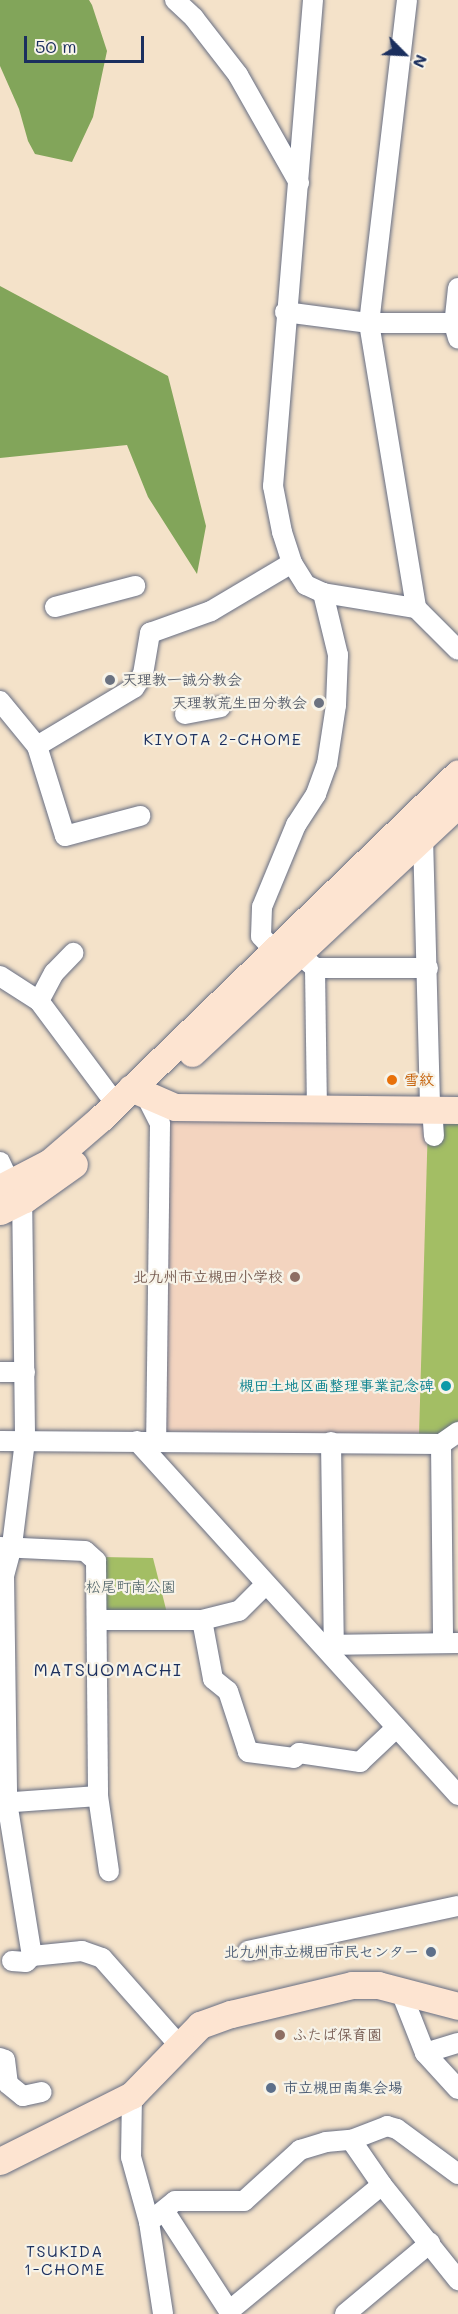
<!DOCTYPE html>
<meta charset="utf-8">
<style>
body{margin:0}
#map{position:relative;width:458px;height:2314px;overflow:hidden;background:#f4e2c9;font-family:Mali,"Klee One",sans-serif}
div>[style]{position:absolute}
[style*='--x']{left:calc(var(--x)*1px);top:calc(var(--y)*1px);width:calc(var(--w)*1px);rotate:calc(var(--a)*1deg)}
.built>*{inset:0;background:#f3d4bf;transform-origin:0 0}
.green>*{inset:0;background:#a3be64}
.forest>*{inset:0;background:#82a55a}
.roads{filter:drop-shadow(0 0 2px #676e83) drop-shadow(0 0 2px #676e83)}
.street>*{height:20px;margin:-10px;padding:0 10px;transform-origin:10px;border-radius:10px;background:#fff}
.secondary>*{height:27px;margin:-13.5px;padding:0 13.5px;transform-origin:13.5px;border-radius:13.5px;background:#fde4d1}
.dots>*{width:16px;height:16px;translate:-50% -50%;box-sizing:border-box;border:3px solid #f7f3e8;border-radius:50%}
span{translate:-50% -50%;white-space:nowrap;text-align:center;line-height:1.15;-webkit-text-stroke:4.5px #f7f3e8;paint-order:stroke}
.worship-label{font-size:15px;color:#5b616d;font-weight:700}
.left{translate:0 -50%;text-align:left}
.right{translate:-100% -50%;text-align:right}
.food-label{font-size:15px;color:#c56008;font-weight:700}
.education-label{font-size:15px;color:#785e54;font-weight:700}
.culture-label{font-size:15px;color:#0d838f;font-weight:700}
.park-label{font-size:15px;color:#445a60}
.service-label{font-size:15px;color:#4e5e75;font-weight:700}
.neighbourhood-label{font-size:16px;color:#1b2f5e;letter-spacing:1.5px}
.quarter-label{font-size:18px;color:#1b2f5e;letter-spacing:1.5px}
.north{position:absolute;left:374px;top:24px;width:60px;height:60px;-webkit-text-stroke:4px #f7f3e8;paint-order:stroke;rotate:114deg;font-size:16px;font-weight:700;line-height:24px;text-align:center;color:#1b2f5e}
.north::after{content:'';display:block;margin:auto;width:21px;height:27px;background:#1b2f5e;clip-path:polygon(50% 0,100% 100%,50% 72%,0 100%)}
.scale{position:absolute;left:24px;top:36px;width:120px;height:27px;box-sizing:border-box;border:3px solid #1b2f5e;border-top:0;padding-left:8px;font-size:18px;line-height:21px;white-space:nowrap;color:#1b2f5e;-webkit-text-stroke:4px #f7f3e8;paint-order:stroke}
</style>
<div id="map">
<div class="built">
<i style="left:169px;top:1119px;width:259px;height:312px;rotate:1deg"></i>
</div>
<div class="green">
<i style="clip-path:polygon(428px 1122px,458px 1122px,458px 1421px,436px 1436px,419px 1436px)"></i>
<i style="clip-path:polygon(102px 1557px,153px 1558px,168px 1617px,102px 1616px)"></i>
</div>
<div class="forest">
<i style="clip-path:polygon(0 0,89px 0,92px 5px,107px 51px,93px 117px,72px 162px,35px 154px,28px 141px,19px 109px,0 66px)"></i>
<i style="clip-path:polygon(0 286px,168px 376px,206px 526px,197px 574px,148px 497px,127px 445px,0 458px)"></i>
</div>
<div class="roads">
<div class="street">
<i style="--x:175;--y:0;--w:26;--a:43"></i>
<i style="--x:194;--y:18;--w:72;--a:52.3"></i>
<i style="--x:238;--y:75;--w:124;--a:60.5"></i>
<i style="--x:313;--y:0;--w:488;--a:94.7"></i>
<i style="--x:273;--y:486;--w:47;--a:78.9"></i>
<i style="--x:282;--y:532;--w:33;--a:72"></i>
<i style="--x:292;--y:563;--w:26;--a:58"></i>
<i style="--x:306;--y:585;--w:19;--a:25"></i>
<i style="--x:323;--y:593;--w:94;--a:9.2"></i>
<i style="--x:407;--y:0;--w:325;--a:96.7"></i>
<i style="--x:369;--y:323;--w:289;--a:80.6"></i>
<i style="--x:416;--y:608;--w:59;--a:45"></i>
<i style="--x:458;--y:288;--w:36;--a:96"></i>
<i style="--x:454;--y:324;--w:15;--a:74"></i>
<i style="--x:285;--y:312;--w:85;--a:7.5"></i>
<i style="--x:369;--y:323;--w:89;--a:0"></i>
<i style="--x:55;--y:607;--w:83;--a:-14.7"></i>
<i style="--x:0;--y:701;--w:58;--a:50.6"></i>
<i style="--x:37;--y:746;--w:94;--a:72.7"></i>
<i style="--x:65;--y:836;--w:78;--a:-14.9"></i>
<i style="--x:185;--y:714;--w:36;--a:-11"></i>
<i style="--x:37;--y:746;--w:113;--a:-30.9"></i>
<i style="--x:134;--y:688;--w:17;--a:-57"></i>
<i style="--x:143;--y:674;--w:42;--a:-80.3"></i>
<i style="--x:150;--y:633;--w:65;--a:-19.8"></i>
<i style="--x:211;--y:611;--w:94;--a:-30.7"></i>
<i style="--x:423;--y:837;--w:272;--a:88.5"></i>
<i style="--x:272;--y:948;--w:16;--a:-133"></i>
<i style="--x:261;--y:936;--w:29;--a:-88"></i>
<i style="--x:262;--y:907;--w:89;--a:-67.5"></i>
<i style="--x:296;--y:825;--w:37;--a:-57"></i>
<i style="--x:316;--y:794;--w:32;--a:-70"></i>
<i style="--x:327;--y:764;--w:60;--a:-81.3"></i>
<i style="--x:336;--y:705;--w:50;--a:-87.7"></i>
<i style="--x:338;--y:655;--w:64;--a:-103.6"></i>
<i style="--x:298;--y:953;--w:23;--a:41"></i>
<i style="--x:315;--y:968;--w:139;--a:89.2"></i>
<i style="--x:315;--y:968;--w:113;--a:0"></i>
<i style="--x:0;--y:976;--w:46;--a:32.7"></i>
<i style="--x:39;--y:1001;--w:127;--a:53.3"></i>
<i style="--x:39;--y:1001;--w:32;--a:-62"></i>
<i style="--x:54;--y:973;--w:28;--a:-46"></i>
<i style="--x:146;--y:1096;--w:31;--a:63"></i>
<i style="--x:160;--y:1124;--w:317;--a:90.7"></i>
<i style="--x:433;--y:1122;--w:14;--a:86"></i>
<i style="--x:0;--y:1162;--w:23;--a:65"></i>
<i style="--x:22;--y:1189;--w:252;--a:89.3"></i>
<i style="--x:25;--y:1441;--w:106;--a:97.1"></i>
<i style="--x:12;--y:1546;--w:30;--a:105"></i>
<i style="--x:4;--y:1575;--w:227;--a:89.2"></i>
<i style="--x:7;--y:1802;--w:156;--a:80.8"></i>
<i style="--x:32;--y:1956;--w:50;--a:-5.7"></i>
<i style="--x:82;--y:1951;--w:21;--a:19"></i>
<i style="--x:102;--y:1958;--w:115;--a:48.5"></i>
<i style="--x:0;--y:1372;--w:25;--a:0"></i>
<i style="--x:0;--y:1441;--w:441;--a:0.4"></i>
<i style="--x:441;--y:1444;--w:21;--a:-35"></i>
<i style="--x:137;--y:1441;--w:478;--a:47.8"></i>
<i style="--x:331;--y:1442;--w:203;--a:89.2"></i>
<i style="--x:441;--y:1444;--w:199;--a:89.4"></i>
<i style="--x:0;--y:1547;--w:85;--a:2.7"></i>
<i style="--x:85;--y:1551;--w:15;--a:42"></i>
<i style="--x:96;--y:1561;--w:235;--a:89.5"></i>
<i style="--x:98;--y:1796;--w:98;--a:175.9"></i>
<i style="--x:97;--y:1620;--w:105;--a:0"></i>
<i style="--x:202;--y:1620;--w:38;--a:-14"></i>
<i style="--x:239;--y:1611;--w:37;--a:-45"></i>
<i style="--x:202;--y:1620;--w:60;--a:79.4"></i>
<i style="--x:213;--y:1679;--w:19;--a:39"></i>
<i style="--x:228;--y:1691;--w:64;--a:71.8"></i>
<i style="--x:248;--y:1752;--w:46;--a:7.4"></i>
<i style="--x:294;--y:1758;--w:7;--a:-45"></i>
<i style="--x:299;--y:1753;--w:62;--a:8.4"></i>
<i style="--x:360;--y:1762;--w:50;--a:-43.4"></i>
<i style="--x:323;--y:1645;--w:135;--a:-0.8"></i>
<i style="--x:98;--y:1796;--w:76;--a:81.7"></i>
<i style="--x:248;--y:1951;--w:215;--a:-12.1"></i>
<i style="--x:12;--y:1961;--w:14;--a:4"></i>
<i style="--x:26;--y:1962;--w:8;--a:-45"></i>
<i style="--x:401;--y:1992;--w:66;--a:68.5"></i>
<i style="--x:425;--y:2053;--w:49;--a:47.5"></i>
<i style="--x:425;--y:2053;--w:34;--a:-17"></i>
<i style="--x:0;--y:2058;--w:5;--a:22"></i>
<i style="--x:5;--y:2060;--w:24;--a:83"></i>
<i style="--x:8;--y:2084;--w:19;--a:39"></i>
<i style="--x:23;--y:2096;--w:19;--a:-12"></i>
<i style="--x:132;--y:2095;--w:62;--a:90.9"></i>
<i style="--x:131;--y:2157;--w:67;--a:74.5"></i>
<i style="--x:149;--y:2222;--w:93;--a:81.3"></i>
<i style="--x:351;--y:2140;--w:55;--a:55.4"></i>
<i style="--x:382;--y:2185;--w:122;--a:51.3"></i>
<i style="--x:165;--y:2212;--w:121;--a:57.1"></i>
<i style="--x:149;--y:2222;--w:33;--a:-39"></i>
<i style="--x:175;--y:2201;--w:69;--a:0"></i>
<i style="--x:244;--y:2201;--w:76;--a:-42.3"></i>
<i style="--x:300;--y:2150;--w:27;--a:-17"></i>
<i style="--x:326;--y:2142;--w:25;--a:-5"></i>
<i style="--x:351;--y:2140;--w:39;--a:-21"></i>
<i style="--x:387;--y:2126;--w:10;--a:17"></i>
<i style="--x:397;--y:2129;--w:76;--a:36.4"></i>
<i style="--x:229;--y:2311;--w:198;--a:-39.5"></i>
<i style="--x:345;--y:2314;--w:111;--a:-39.9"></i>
</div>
<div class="secondary">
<i style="--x:192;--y:1053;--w:364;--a:-43.1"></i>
<i style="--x:131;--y:1088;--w:48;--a:23.4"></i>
<i style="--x:175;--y:1107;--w:283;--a:0.6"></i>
<i style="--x:0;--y:1188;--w:56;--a:-27.5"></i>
<i style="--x:50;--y:1162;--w:67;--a:-40.8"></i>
<i style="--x:101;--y:1118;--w:496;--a:-44"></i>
<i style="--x:0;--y:1211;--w:28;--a:-26"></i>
<i style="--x:25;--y:1199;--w:60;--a:-35.5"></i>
<i style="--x:0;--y:2161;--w:148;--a:-26.6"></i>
<i style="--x:132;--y:2095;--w:98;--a:-45.8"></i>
<i style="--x:200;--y:2025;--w:33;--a:-20"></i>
<i style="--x:231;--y:2014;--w:124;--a:-13.5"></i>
<i style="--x:352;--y:1985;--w:26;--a:0"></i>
<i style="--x:378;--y:1985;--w:83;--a:14.7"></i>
</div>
</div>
<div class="dots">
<i style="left:110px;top:680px;background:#6b7280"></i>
<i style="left:319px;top:703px;background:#6b7280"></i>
<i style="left:392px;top:1080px;background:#e8710a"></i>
<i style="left:295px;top:1277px;background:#8d6e63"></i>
<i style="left:446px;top:1386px;background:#0f9aa8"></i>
<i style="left:431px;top:1952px;background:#5c6f8a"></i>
<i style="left:280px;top:2035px;background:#8d6e63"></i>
<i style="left:271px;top:2088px;background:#5c6f8a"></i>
</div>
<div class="worship-label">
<span class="left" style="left:122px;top:680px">天理教一誠分教会</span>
<span class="right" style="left:307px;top:703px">天理教荒生田分教会</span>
</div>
<div class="food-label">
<span class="left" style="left:404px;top:1080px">雪紋</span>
</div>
<div class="education-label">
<span class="right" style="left:283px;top:1277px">北九州市立槻田小学校</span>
<span class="left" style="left:292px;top:2035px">ふたば保育園</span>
</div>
<div class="culture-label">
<span class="right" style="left:434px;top:1386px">槻田土地区画整理事業記念碑</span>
</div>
<div class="park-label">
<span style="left:131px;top:1587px">松尾町南公園</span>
</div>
<div class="service-label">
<span class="right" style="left:419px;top:1952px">北九州市立槻田市民センター</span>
<span class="left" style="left:283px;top:2088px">市立槻田南集会場</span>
</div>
<div class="neighbourhood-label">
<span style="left:223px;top:739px">KIYOTA 2-CHOME</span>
<span style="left:65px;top:2260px">TSUKIDA<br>1-CHOME</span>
</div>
<div class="quarter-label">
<span style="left:108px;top:1669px">MATSUOMACHI</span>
</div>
<div class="north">N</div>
<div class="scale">50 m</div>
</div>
